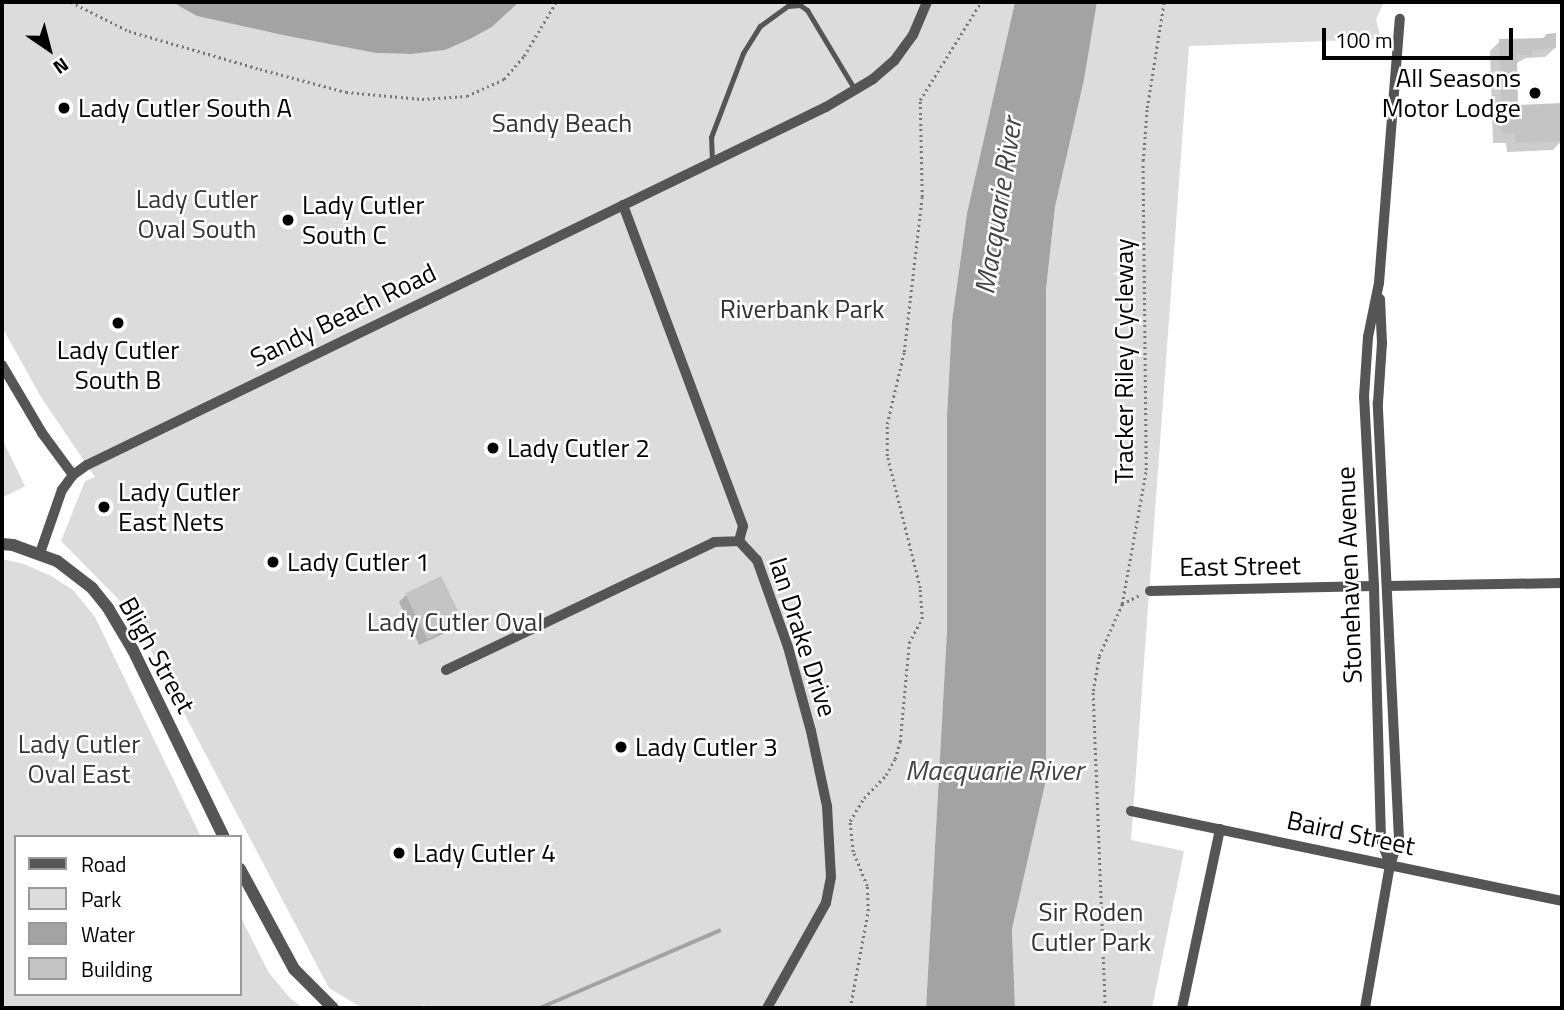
<!DOCTYPE html>
<style>
body{margin:0}
#map{position:relative;width:1564px;height:1010px;overflow:hidden;background:#fff;font-family:"Titillium Web",sans-serif}
div>[style]{position:absolute}
[style*='--x']{left:calc(var(--x)*1px);top:calc(var(--y)*1px);width:calc(var(--w)*1px);rotate:calc(var(--a)*1deg)}
.green>*{inset:0;background:#dcdcdc}
.water>*{inset:0;background:#a3a3a3}
.shadow>*{inset:0;background:#0003}
.stream>*{height:3.5px;margin:-1.75px;padding:0 1.75px;transform-origin:1.75px;border-radius:1.75px;background:#a3a3a3}
.building>*{inset:0;background:#c4c4c4;transform-origin:0 0}
.path>*{height:2.5px;margin-top:-1.25px;transform-origin:0;background:repeating-linear-gradient(90deg,#777 0 2px,transparent 0 5.5px)}
.service>*{height:5px;margin:-2.5px;padding:0 2.5px;transform-origin:2.5px;border-radius:2.5px;background:#555}
.minor>*{height:10px;margin:-5px;padding:0 5px;transform-origin:5px;border-radius:5px;background:#555}
.tertiary>*{height:12px;margin:-6px;padding:0 6px;transform-origin:6px;border-radius:6px;background:#555}
.dots>*{width:19px;height:19px;translate:-50% -50%;box-sizing:border-box;border:4px solid #fff;border-radius:50%}
span{translate:-50% -50%;white-space:nowrap;text-align:center;line-height:1.15;-webkit-text-stroke:5px #fff;paint-order:stroke}
.poi-label{font-size:26px;color:#000}
.right{translate:-100% -50%;text-align:right}
.left{translate:0 -50%;text-align:left}
.park-label{font-size:26px;color:#333}
.street-label{font-size:26px;color:#000}
.water-label{font-size:28px;color:#444;font-style:italic}
.frame{position:absolute;inset:0;border:4px solid #000;pointer-events:none}
.legend{position:absolute;left:14px;top:835px;width:228px;height:161px;box-sizing:border-box;background:#fff;border:2px solid #999;margin:0;padding:9px 12px;list-style:none;font-size:21px;color:#000}
.legend li{display:flex;align-items:center;gap:14px;height:35px}
.legend b{width:35px;border:2px solid #999}
.north{position:absolute;left:14px;top:14px;width:70px;height:70px;-webkit-text-stroke:5px #fff;paint-order:stroke;rotate:145deg;font-size:19px;font-weight:700;line-height:28px;text-align:center;color:#000}
.north::after{content:'';display:block;margin:auto;width:24px;height:32px;background:#000;clip-path:polygon(50% 0,100% 100%,50% 72%,0 100%)}
.scale{position:absolute;left:1322px;top:28px;width:191px;height:32px;box-sizing:border-box;border:4px solid #000;border-top:0;padding-left:9px;font-size:21px;line-height:24px;white-space:nowrap;color:#000;-webkit-text-stroke:5px #fff;paint-order:stroke}
</style>
<div id="map">
<div class="green">
<i style="clip-path:polygon(2px 2px,172px 2px,197px 16px,376px 53px,412px 54px,445px 50px,470px 39px,492px 27px,519px 2px,1015px 2px,967px 213px,952px 321px,947px 415px,947px 630px,926px 1008px,426px 1008px,424px 1005px,416px 1008px,362px 1008px,329px 988px,130px 611px,61px 541px,85px 481px,95px 477px,41px 397px,2px 327px)"></i>
<i style="clip-path:polygon(1097px 2px,1384px 2px,1376px 19px,1381px 39px,1189px 46px,1131px 840px,1184px 851px,1152px 1008px,1015px 1008px,1012px 929px,1046px 780px,1046px 290px,1055px 207px,1084px 80px)"></i>
<i style="clip-path:polygon(2px 439px,25px 486px,2px 498px)"></i>
<i style="clip-path:polygon(2px 559px,24px 564px,51px 576px,73px 590px,95px 617px,201px 837px,16px 837px,16px 994px,240px 994px,240px 916px,269px 973px,290px 998px,303px 1008px,2px 1008px)"></i>
</div>
<div class="water">
<i style="clip-path:polygon(172px 2px,519px 2px,492px 27px,470px 39px,445px 50px,412px 54px,376px 53px,283px 35px,197px 16px)"></i>
<i style="clip-path:polygon(1015px 2px,1097px 2px,1084px 80px,1055px 207px,1046px 290px,1046px 780px,1012px 929px,1015px 1008px,926px 1008px,947px 630px,947px 415px,952px 321px,967px 213px)"></i>
</div>
<div class="shadow">
<i style="clip-path:polygon(1546px 35px,1555px 48px,1545px 57px,1526px 58px,1515px 64px,1517px 107px,1562px 105px,1562px 140px,1553px 150px,1507px 152px,1506px 143px,1493px 143px,1490px 51px,1500px 41px,1542px 39px)"></i>
<i style="clip-path:polygon(406px 595px,461px 622px,454px 629px,419px 645px,399px 602px)"></i>
</div>
<div class="stream">
<i style="--x:540;--y:1008;--w:195;--a:-23.3"></i>
</div>
<div class="building">
<i style="clip-path:polygon(1556px 33px,1556px 48px,1532px 50px,1532px 55px,1517px 55px,1518px 105px,1562px 103px,1562px 141px,1516px 143px,1515px 134px,1502px 134px,1499px 39px,1546px 38px,1546px 34px)"></i>
<i style="left:441px;top:576px;width:51px;height:40px;rotate:64deg"></i>
</div>
<div class="path">
<i style="--x:71;--y:2;--w:65;--a:26.6"></i>
<i style="--x:129;--y:31;--w:136;--a:16.2"></i>
<i style="--x:260;--y:69;--w:89;--a:15"></i>
<i style="--x:346;--y:92;--w:76;--a:5.3"></i>
<i style="--x:422;--y:99;--w:45;--a:-3.8"></i>
<i style="--x:467;--y:96;--w:41;--a:-24.7"></i>
<i style="--x:504;--y:79;--w:30;--a:-49"></i>
<i style="--x:524;--y:56;--w:63;--a:-59.3"></i>
<i style="--x:1122;--y:604;--w:20;--a:-27"></i>
<i style="--x:850;--y:1008;--w:99;--a:-79.5"></i>
<i style="--x:868;--y:911;--w:25;--a:-92"></i>
<i style="--x:867;--y:886;--w:37;--a:-112"></i>
<i style="--x:853;--y:852;--w:31;--a:-96"></i>
<i style="--x:850;--y:821;--w:27;--a:-59"></i>
<i style="--x:864;--y:798;--w:32;--a:-46"></i>
<i style="--x:886;--y:775;--w:18;--a:-61"></i>
<i style="--x:895;--y:759;--w:18;--a:-74"></i>
<i style="--x:900;--y:742;--w:99;--a:-84.8"></i>
<i style="--x:909;--y:643;--w:27;--a:-62"></i>
<i style="--x:922;--y:619;--w:31;--a:-94"></i>
<i style="--x:920;--y:588;--w:136;--a:-104"></i>
<i style="--x:887;--y:456;--w:32;--a:-90"></i>
<i style="--x:887;--y:424;--w:74;--a:-76.7"></i>
<i style="--x:904;--y:352;--w:156;--a:-83.4"></i>
<i style="--x:922;--y:197;--w:97;--a:-91.2"></i>
<i style="--x:920;--y:100;--w:115;--a:-58.1"></i>
<i style="--x:1105;--y:1008;--w:317;--a:-92.2"></i>
<i style="--x:1093;--y:691;--w:36;--a:-80"></i>
<i style="--x:1099;--y:656;--w:57;--a:-66.1"></i>
<i style="--x:1122;--y:604;--w:136;--a:-79.8"></i>
<i style="--x:1146;--y:470;--w:309;--a:-90.6"></i>
<i style="--x:1143;--y:161;--w:53;--a:-85.7"></i>
<i style="--x:1147;--y:108;--w:107;--a:-80.9"></i>
</div>
<div class="service">
<i style="--x:712;--y:163;--w:26;--a:-92"></i>
<i style="--x:711;--y:137;--w:90;--a:-69.1"></i>
<i style="--x:743;--y:53;--w:32;--a:-58"></i>
<i style="--x:760;--y:26;--w:34;--a:-36"></i>
<i style="--x:788;--y:6;--w:12;--a:-5"></i>
<i style="--x:800;--y:5;--w:9;--a:36"></i>
<i style="--x:807;--y:10;--w:93;--a:59"></i>
</div>
<div class="minor">
<i style="--x:623;--y:205;--w:343;--a:69.5"></i>
<i style="--x:743;--y:526;--w:16;--a:105"></i>
<i style="--x:739;--y:541;--w:26;--a:47"></i>
<i style="--x:757;--y:560;--w:92;--a:70.4"></i>
<i style="--x:788;--y:647;--w:87;--a:74.7"></i>
<i style="--x:811;--y:731;--w:77;--a:78"></i>
<i style="--x:827;--y:806;--w:71;--a:86.8"></i>
<i style="--x:831;--y:877;--w:26;--a:101"></i>
<i style="--x:826;--y:903;--w:120;--a:119.3"></i>
<i style="--x:2;--y:365;--w:79;--a:59.5"></i>
<i style="--x:42;--y:433;--w:52;--a:53.6"></i>
<i style="--x:40;--y:553;--w:67;--a:-70.8"></i>
<i style="--x:62;--y:490;--w:19;--a:-54"></i>
<i style="--x:73;--y:475;--w:17;--a:-36"></i>
<i style="--x:87;--y:465;--w:821;--a:-25.85"></i>
<i style="--x:826;--y:107;--w:55;--a:-30.8"></i>
<i style="--x:873;--y:79;--w:28;--a:-41"></i>
<i style="--x:894;--y:61;--w:32;--a:-54"></i>
<i style="--x:913;--y:35;--w:36;--a:-67"></i>
<i style="--x:1388;--y:586;--w:174;--a:-1"></i>
<i style="--x:1150;--y:591;--w:224;--a:-1.3"></i>
<i style="--x:446;--y:670;--w:297;--a:-25.5"></i>
<i style="--x:714;--y:542;--w:25;--a:-2"></i>
<i style="--x:1131;--y:811;--w:440;--a:11.8"></i>
<i style="--x:1390;--y:865;--w:28;--a:-109"></i>
<i style="--x:1381;--y:839;--w:253;--a:-91.6"></i>
<i style="--x:1374;--y:586;--w:189;--a:-93"></i>
<i style="--x:1364;--y:397;--w:60;--a:-86.2"></i>
<i style="--x:1368;--y:337;--w:55;--a:-78.5"></i>
<i style="--x:1379;--y:283;--w:265;--a:-85.5"></i>
<i style="--x:1182;--y:1008;--w:183;--a:-78"></i>
<i style="--x:1365;--y:1008;--w:145;--a:-80.1"></i>
<i style="--x:1390;--y:865;--w:28;--a:-71"></i>
<i style="--x:1399;--y:839;--w:437;--a:-92.8"></i>
<i style="--x:1378;--y:403;--w:60;--a:-86.2"></i>
<i style="--x:1382;--y:343;--w:44;--a:-92.6"></i>
</div>
<div class="tertiary">
<i style="--x:2;--y:544;--w:11;--a:5"></i>
<i style="--x:13;--y:545;--w:47;--a:20"></i>
<i style="--x:57;--y:561;--w:44;--a:37.6"></i>
<i style="--x:92;--y:588;--w:26;--a:51"></i>
<i style="--x:108;--y:608;--w:49;--a:59.2"></i>
<i style="--x:133;--y:650;--w:208;--a:64.1"></i>
<i style="--x:240;--y:869;--w:114;--a:61.6"></i>
<i style="--x:294;--y:969;--w:55;--a:45"></i>
</div>
<div class="dots">
<i style="left:1535px;top:93px;background:#000"></i>
<i style="left:64px;top:108px;background:#000"></i>
<i style="left:288px;top:220px;background:#000"></i>
<i style="left:118px;top:323px;background:#000"></i>
<i style="left:493px;top:448px;background:#000"></i>
<i style="left:104px;top:507px;background:#000"></i>
<i style="left:273px;top:562px;background:#000"></i>
<i style="left:621px;top:747px;background:#000"></i>
<i style="left:399px;top:853px;background:#000"></i>
</div>
<div class="poi-label">
<span class="right" style="left:1521px;top:93px">All Seasons<br>Motor Lodge</span>
<span class="left" style="left:78px;top:108px">Lady Cutler South A</span>
<span class="left" style="left:302px;top:220px">Lady Cutler<br>South C</span>
<span style="left:118px;top:365px">Lady Cutler<br>South B</span>
<span class="left" style="left:507px;top:448px">Lady Cutler 2</span>
<span class="left" style="left:118px;top:507px">Lady Cutler<br>East Nets</span>
<span class="left" style="left:287px;top:562px">Lady Cutler 1</span>
<span class="left" style="left:635px;top:747px">Lady Cutler 3</span>
<span class="left" style="left:413px;top:853px">Lady Cutler 4</span>
</div>
<div class="park-label">
<span style="left:562px;top:123px">Sandy Beach</span>
<span style="left:197px;top:214px">Lady Cutler<br>Oval South</span>
<span style="left:802px;top:309px">Riverbank Park</span>
<span style="left:455px;top:622px">Lady Cutler Oval</span>
<span style="left:79px;top:759px">Lady Cutler<br>Oval East</span>
<span style="left:1091px;top:927px">Sir Roden<br>Cutler Park</span>
</div>
<div class="street-label">
<span style="left:343px;top:315px;rotate:-26deg">Sandy Beach Road</span>
<span style="left:1124px;top:361px;rotate:-90deg">Tracker Riley Cycleway</span>
<span style="left:1240px;top:566px;rotate:-1deg">East Street</span>
<span style="left:1349px;top:575px;rotate:-92deg">Stonehaven Avenue</span>
<span style="left:803px;top:637px;rotate:72deg">Ian Drake Drive</span>
<span style="left:157px;top:655px;rotate:61deg">Bligh Street</span>
<span style="left:1351px;top:833px;rotate:12deg">Baird Street</span>
</div>
<div class="water-label">
<span style="left:998px;top:206px;rotate:-81deg">Macquarie River</span>
<span style="left:994px;top:770px">Macquarie River</span>
</div>
<div class="frame"></div>
<ul class="legend">
<li><b style="height:9px;background:#555"></b>Road</li>
<li><b style="height:19px;background:#dcdcdc"></b>Park</li>
<li><b style="height:19px;background:#a3a3a3"></b>Water</li>
<li><b style="height:19px;background:#c4c4c4"></b>Building</li>
</ul>
<div class="north">N</div>
<div class="scale">100 m</div>
</div>
